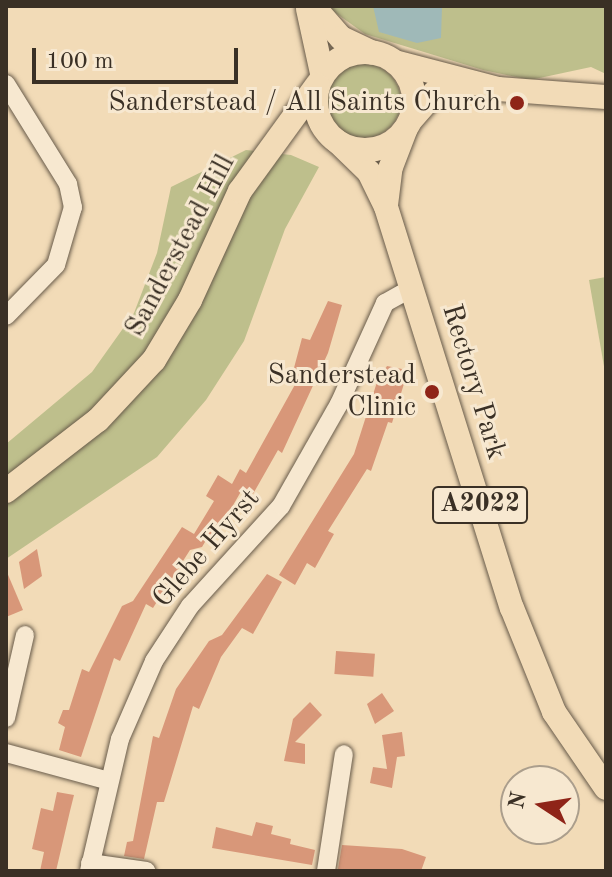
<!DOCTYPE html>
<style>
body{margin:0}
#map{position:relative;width:612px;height:877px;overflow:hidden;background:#f2dbb7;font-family:"Old Standard TT",serif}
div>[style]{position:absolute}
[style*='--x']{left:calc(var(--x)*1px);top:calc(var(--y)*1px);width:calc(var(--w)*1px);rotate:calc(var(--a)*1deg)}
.green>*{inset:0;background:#bebf8c}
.round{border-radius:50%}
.water>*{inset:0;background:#9fb9b8}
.building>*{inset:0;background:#d89779;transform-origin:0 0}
.roads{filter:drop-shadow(0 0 2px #685b4a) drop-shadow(0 0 2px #685b4a)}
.minor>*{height:18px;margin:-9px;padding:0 9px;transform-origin:9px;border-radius:9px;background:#f7e8d0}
.major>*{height:24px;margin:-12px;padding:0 12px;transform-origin:12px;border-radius:12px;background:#f2dbb7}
.major>.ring{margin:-12px;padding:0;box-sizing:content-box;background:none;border:24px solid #f2dbb7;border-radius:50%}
.dots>*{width:22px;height:22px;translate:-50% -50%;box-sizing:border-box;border:4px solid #f7e8d0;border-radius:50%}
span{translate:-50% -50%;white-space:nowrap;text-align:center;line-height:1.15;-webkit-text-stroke:6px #f7e8d0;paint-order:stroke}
.shield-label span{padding:2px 6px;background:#f7e8d0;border:2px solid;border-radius:6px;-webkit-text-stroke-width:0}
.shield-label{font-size:26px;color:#3a3025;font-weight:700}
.poi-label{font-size:28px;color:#3a3025}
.right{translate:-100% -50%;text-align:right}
.street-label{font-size:28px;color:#3a3025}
.frame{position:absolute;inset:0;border:8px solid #3a3025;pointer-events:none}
.north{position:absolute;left:500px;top:765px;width:80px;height:80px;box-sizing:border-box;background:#f7e8d0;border:2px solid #ab9e8c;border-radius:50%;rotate:282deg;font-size:22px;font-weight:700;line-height:32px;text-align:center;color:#3a3025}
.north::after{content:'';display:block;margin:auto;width:28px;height:36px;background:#8f2418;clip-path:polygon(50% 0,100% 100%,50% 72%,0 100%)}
.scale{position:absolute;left:32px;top:48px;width:206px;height:36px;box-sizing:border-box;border:4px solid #3a3025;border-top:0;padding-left:10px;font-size:24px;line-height:28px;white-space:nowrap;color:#3a3025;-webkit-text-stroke:6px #f7e8d0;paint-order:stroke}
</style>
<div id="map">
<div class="green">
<i style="clip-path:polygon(326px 6px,606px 6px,606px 74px,591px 67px,530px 80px,483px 70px,365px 34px)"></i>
<i class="round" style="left:327px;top:64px;width:74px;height:74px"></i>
<i style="clip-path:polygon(246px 150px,291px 155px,319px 167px,285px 229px,244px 341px,206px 400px,157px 457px,6px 559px,6px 444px,92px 372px,134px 313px,157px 253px,171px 187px)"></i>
<i style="clip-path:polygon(606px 277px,606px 378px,589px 280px)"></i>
</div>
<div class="water">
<i style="clip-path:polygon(373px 6px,442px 6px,441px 38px,417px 43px,379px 32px)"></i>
</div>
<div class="building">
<i style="clip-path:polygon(328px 301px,342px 305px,328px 353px,282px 453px,278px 450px,253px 494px,243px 488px,213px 540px,208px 537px,202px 547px,190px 550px,153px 608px,146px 604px,120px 661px,114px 658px,81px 757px,59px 750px,65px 727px,58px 723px,63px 710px,69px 710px,82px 669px,89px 672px,122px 606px,133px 601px,182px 527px,194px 534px,214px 501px,206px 496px,218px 475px,232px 484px,240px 469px,246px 473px,297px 381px,291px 379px,302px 338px,310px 340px)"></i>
<i style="clip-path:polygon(387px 366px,402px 369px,400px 376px,406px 377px,392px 423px,388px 422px,371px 471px,367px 469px,328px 531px,334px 534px,315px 568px,307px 563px,295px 585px,279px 575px,354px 454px,377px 382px)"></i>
<i style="clip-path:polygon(37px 549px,42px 576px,24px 589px,19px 562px)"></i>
<i style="clip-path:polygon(6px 570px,23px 610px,6px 617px)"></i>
<i style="clip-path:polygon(267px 574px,282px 582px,253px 634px,242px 628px,221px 657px,199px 709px,193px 706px,164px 802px,157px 802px,144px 859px,124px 856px,127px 842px,133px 841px,153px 736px,159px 738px,176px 689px,209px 641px,222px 635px)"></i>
<i style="left:336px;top:651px;width:39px;height:23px;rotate:4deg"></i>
<i style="clip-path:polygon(382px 693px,394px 711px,375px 724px,367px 704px)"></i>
<i style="clip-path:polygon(310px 702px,322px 715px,295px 742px,305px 744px,305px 764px,284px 761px,293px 719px)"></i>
<i style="clip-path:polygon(402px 732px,405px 756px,397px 757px,392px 788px,370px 783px,373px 767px,387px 769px,382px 735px)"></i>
<i style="clip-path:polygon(57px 792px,74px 795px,70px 811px,56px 871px,40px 871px,44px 852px,32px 849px,41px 808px,53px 811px)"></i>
<i style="clip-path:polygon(256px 822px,273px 826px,271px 834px,291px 839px,290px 844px,315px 850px,312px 865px,212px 848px,216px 827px,252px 836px)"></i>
<i style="clip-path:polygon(342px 845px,402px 849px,426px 857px,421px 871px,351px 871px,338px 869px)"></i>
</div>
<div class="roads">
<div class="minor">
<i style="--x:6;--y:84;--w:118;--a:58.2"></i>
<i style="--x:68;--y:184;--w:24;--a:78"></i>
<i style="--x:73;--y:207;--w:60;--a:106.3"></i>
<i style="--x:56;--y:265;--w:71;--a:134.4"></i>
<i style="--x:6;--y:718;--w:85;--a:-77.1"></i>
<i style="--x:6;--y:753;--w:107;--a:15.2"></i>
<i style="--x:90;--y:863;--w:57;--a:8.1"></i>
<i style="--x:89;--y:871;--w:136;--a:-76.8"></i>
<i style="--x:120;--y:739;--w:85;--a:-66.4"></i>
<i style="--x:154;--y:661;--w:66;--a:-56.8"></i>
<i style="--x:190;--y:606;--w:135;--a:-47.7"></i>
<i style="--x:281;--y:506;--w:117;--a:-60.4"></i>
<i style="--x:339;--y:404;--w:111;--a:-65.5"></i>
<i style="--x:385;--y:303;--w:31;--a:-29"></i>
<i style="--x:326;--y:871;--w:118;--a:-81.3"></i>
</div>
<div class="major">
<i style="--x:313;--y:6;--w:43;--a:48.8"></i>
<i style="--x:341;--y:38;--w:35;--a:25"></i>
<i style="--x:308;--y:9;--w:66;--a:77.7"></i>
<i class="ring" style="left:316px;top:52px;width:74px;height:74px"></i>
<i style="--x:395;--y:62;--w:106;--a:14.7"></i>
<i style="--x:498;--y:89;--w:108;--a:4.2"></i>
<i style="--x:410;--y:121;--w:37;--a:-49"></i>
<i style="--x:434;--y:93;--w:37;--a:-14"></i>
<i style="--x:338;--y:142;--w:43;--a:44.1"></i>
<i style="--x:369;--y:172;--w:39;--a:64"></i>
<i style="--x:386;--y:207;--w:420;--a:72.6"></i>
<i style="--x:512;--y:608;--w:112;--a:68"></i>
<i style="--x:554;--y:712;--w:92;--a:55.6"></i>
<i style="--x:386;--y:205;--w:38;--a:-83"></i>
<i style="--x:391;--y:167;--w:40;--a:-69"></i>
<i style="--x:6;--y:491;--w:116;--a:-37.7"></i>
<i style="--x:98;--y:420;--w:82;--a:-47"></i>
<i style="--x:154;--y:360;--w:70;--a:-59"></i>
<i style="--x:190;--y:300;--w:120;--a:-65.4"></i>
<i style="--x:240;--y:191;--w:131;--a:-54"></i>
</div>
</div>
<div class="dots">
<i style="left:517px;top:103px;background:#8f2418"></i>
<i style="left:432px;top:392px;background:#8f2418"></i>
</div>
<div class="shield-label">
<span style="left:480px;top:505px">A2022</span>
</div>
<div class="poi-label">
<span class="right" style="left:501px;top:103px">Sanderstead / All Saints Church</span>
<span class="right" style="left:416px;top:392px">Sanderstead<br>Clinic</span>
</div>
<div class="street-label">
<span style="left:181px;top:246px;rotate:-62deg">Sanderstead Hill</span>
<span style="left:473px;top:382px;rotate:73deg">Rectory Park</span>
<span style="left:207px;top:549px;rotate:-49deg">Glebe Hyrst</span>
</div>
<div class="frame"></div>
<div class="north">N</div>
<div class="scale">100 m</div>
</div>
